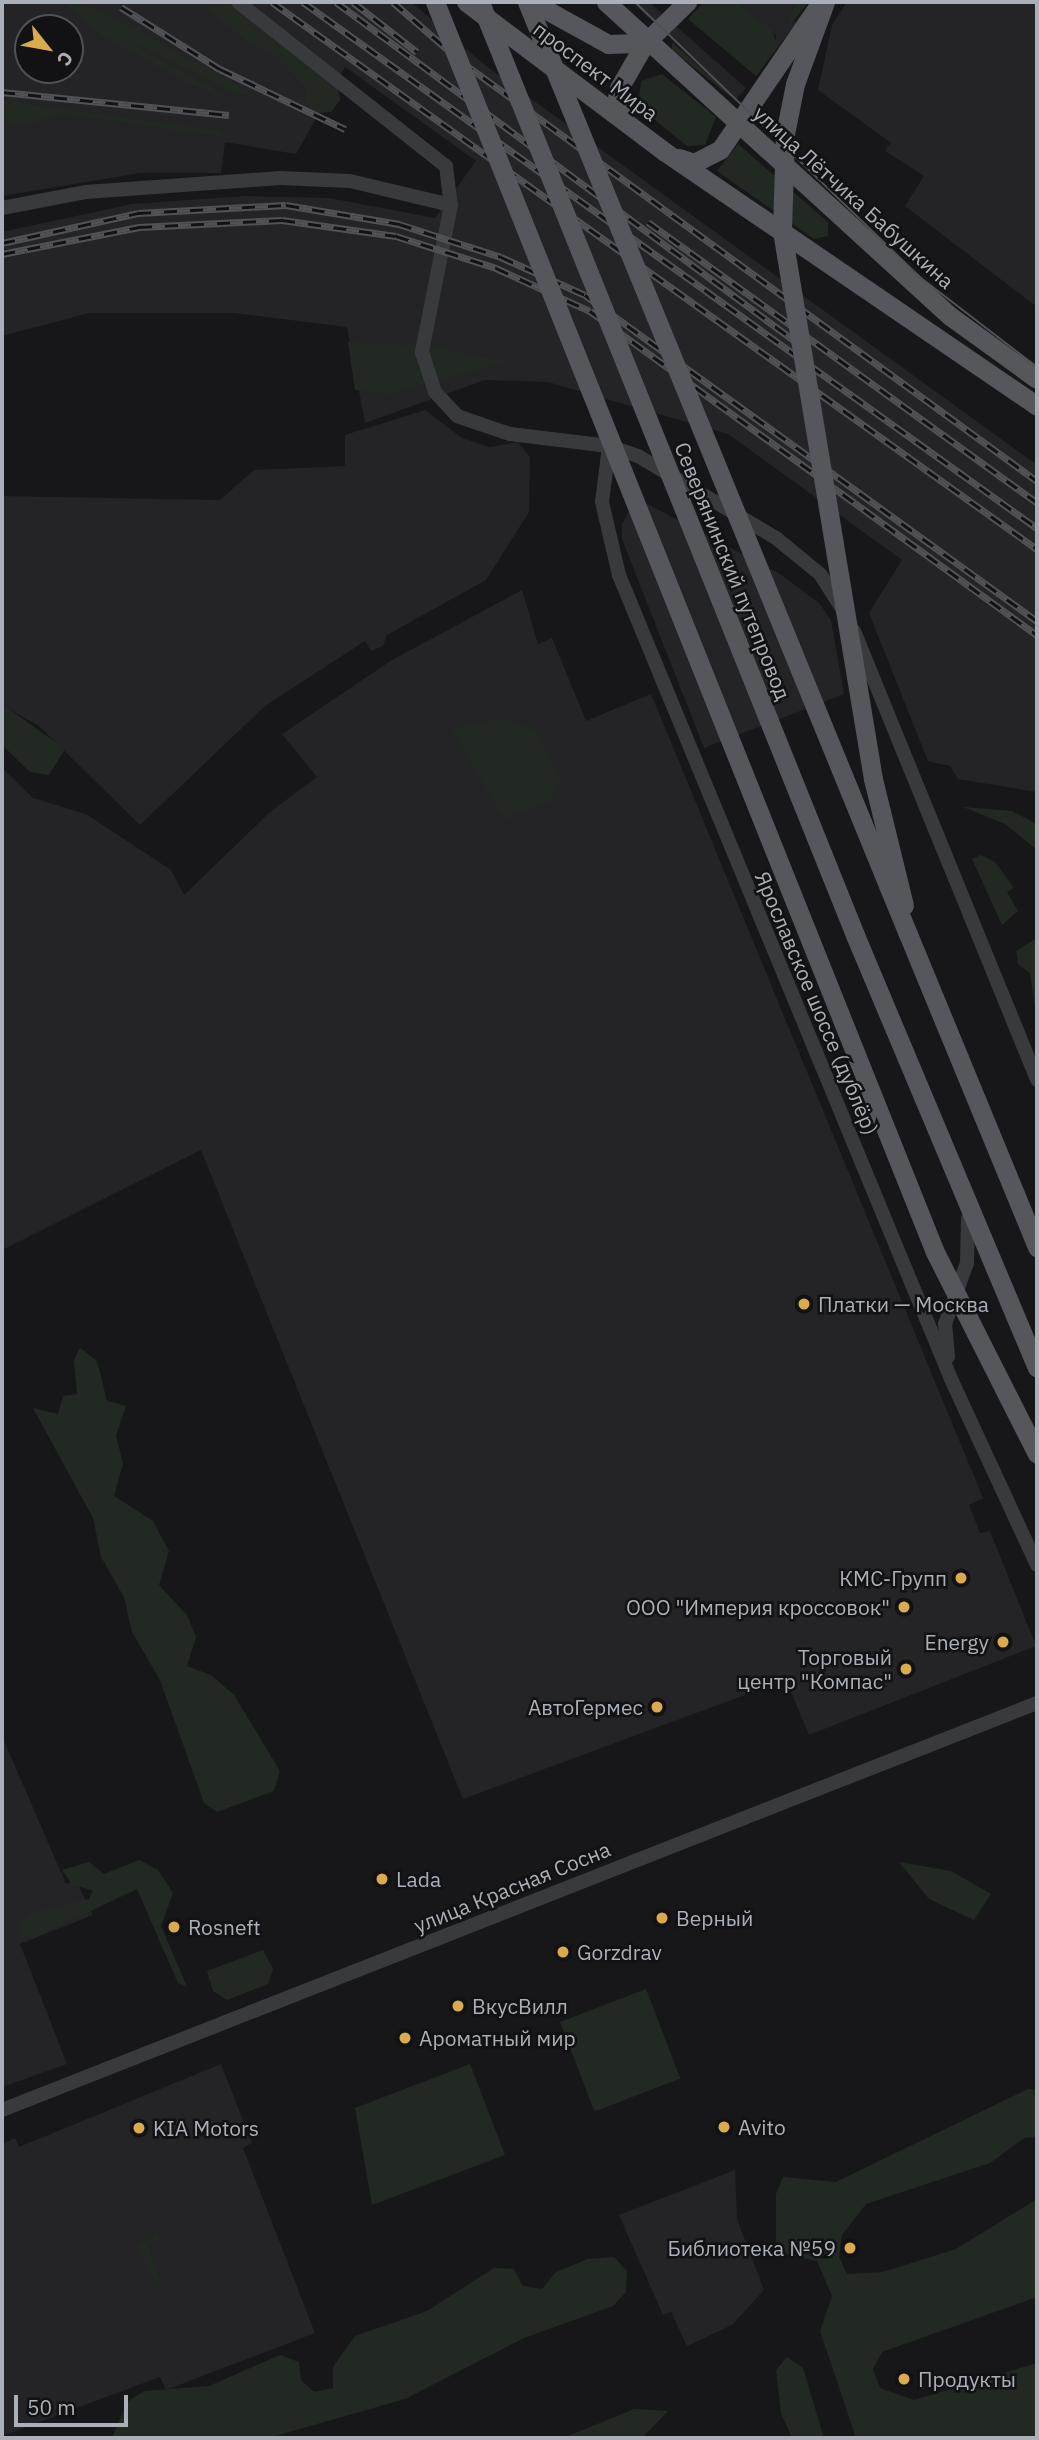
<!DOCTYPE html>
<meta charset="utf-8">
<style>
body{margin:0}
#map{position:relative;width:1039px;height:2440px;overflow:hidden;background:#171719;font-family:"IBM Plex Sans",sans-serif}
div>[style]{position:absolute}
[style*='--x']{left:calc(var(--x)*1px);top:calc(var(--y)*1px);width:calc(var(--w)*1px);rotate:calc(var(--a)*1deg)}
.built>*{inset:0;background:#242426}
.green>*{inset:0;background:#222923;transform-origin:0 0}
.minor>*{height:14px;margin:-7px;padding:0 7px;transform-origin:7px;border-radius:7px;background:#393a3e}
.major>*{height:19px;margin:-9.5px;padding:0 9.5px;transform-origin:9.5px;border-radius:9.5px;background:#55575c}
.tram>*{height:2px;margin:-1px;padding:0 1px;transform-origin:1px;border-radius:1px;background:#505256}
.rail>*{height:7px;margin-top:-3.5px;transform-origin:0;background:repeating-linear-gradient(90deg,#121214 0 13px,#505256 0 26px);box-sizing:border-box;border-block:2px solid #505256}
.major-bridge>*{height:19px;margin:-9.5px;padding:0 9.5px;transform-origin:9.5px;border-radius:9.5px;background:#55575c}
.dots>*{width:19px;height:19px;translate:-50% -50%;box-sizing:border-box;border:4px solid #121214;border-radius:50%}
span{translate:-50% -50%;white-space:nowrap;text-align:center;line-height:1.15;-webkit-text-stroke:5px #121214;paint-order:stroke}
.street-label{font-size:21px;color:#abafb7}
.poi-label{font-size:21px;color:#abafb7}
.left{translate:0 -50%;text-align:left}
.right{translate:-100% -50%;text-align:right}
.frame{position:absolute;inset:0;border:4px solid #abafb7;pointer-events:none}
.north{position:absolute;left:14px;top:14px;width:70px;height:70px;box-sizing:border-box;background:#121214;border:2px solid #4f5155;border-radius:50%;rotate:121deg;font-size:19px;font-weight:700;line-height:28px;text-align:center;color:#abafb7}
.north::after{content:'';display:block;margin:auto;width:24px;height:32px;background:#dba94e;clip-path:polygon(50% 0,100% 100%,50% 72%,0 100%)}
.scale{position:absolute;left:14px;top:2395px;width:114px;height:32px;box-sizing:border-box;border:4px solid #abafb7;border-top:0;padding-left:9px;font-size:21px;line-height:24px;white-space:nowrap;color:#abafb7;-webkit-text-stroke:5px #121214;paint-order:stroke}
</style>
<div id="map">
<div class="built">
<i style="clip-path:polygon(evenodd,2px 2px,411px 2px,486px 66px,1037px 465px,1037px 792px,958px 779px,950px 766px,928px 761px,869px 613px,902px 560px,728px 434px,548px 382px,485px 380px,365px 423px,347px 327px,234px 313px,89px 313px,2px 336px,2px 232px,132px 204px,245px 196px,329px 198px,435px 218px,476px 161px,345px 67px,296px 154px,225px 142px,221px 173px,140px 173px,2px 196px,2px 2px,28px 28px,70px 28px,70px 70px,28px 70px,28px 28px)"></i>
<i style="clip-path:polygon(632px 2px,649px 2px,746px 88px,736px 99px)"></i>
<i style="clip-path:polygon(736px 2px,799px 2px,789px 15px,795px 22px,813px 2px,774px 52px,776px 35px)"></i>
<i style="clip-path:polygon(847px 2px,1037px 2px,1037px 307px,905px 206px,924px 176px,885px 151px,891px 143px,818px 90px,832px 25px)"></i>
<i style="clip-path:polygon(425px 410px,462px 438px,489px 447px,518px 442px,530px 457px,529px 512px,486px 580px,387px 635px,383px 646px,371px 651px,365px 641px,265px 706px,140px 825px,39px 726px,2px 705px,2px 496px,220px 500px,254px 470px,345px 466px,345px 435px)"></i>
<i style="clip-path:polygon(636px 498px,780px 574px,819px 603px,831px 620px,844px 694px,704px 748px,622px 539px,622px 524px)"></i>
<i style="clip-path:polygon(522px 590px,538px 644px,552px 638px,586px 721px,651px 694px,983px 1498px,969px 1505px,980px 1533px,990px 1531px,1036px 1646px,809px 1735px,786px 1680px,463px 1799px,201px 1150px,2px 1250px,2px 768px,33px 798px,86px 814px,171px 870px,184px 895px,270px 812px,317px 777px,282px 734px,392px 660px)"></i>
<i style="clip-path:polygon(2px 1736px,66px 1884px,76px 1880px,93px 1915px,20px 1944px,67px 2064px,2px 2087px)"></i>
<i style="clip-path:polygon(221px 2064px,252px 2143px,243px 2148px,315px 2333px,166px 2390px,160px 2377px,2px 2436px,2px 2144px,15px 2138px,19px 2147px)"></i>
<i style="clip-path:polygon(735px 2170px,737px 2219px,764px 2290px,732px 2325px,687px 2346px,671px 2312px,663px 2315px,619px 2215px)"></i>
</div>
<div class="green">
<i style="clip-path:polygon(63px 2px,78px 2px,128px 25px,253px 94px,235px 93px,123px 38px,233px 101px,186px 82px,101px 35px)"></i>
<i style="clip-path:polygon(200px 2px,231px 2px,337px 85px,340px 100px,331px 112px,316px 113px,304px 104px,307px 89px,275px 55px,246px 41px)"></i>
<i style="clip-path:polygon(704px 2px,736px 2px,773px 31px,777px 48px,756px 76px,688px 19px)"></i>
<i style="clip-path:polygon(799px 2px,809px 2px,791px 24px,789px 15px)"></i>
<i style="clip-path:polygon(672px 42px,731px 95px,731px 97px,672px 50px)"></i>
<i style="clip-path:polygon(662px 74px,716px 117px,705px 145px,687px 146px,638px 106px,641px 81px)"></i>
<i style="clip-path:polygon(2px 97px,31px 105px,223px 131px,222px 137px,62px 113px,22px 126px,2px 120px)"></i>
<i style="clip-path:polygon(738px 144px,828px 222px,828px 236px,814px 239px,717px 171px)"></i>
<i style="clip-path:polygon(348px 342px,428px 346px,507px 362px,388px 394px,355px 390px)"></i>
<i style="clip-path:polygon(2px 704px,65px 749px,49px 775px,30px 772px,2px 745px)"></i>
<i style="clip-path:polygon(505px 718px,536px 731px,561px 781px,550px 801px,504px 819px,452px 729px)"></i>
<i style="clip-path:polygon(963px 807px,1012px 811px,1037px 824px,1037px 850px,1005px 824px)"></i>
<i style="clip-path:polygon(981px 855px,995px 862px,1014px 888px,1007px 892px,1018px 911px,1002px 925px,972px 859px)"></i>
<i style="clip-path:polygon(1037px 938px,1037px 1021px,1030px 973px,1018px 964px,1016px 951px)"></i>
<i style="clip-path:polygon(80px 1348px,97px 1361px,107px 1401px,126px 1406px,116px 1435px,123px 1464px,114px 1496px,153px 1521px,169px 1551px,159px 1585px,187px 1615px,196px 1637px,187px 1666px,211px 1675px,234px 1695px,280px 1771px,274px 1791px,217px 1812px,204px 1803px,160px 1680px,132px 1632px,124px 1597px,101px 1557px,93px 1518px,33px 1408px,58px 1414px,63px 1396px,77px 1394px,74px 1360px)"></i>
<i style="clip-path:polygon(139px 1860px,158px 1870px,173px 1893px,161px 1926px,187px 1987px,178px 1983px,137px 1889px,36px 1937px,19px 1937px,20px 1923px,34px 1913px,89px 1899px,93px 1891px,72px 1884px,62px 1870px,89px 1862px,104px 1874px)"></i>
<i style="clip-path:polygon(899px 1862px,951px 1871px,991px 1894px,974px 1920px,929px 1899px)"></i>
<i style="clip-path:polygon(263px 1950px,273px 1969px,268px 1984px,227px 2000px,213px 1991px,207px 1971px)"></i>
<i style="left:646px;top:1989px;width:96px;height:92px;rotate:69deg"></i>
<i style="clip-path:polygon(470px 2064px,505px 2155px,372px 2205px,355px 2108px)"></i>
<i style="clip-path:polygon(1028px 2089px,1037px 2090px,1037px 2137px,1024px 2138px,990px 2163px,866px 2204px,842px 2235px,839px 2257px,847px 2274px,883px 2272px,956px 2249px,1037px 2199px,1037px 2297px,882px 2352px,873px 2369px,880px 2388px,914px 2400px,1037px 2363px,1037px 2438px,856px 2438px,820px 2331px,832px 2296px,817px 2261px,776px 2252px,776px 2194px,783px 2177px,836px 2182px)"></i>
<i style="clip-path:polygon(158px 2231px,160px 2239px,147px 2244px,160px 2281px,155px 2283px,138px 2246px)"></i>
<i style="clip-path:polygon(614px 2257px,627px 2271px,626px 2292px,613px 2306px,524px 2338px,405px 2399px,268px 2438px,112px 2438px,127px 2402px,144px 2391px,209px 2386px,280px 2355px,299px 2362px,301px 2380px,314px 2392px,333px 2388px,333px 2367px,355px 2336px,427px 2311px,494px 2268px,514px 2269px,523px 2286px,542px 2289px,556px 2272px,588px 2259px)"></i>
<i style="clip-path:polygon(787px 2357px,803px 2368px,824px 2438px,792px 2438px,781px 2413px,776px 2370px)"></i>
<i style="clip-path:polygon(634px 2409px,668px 2411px,642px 2438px,563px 2438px)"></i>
</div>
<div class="minor">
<i style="--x:238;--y:2;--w:265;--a:38.3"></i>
<i style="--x:446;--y:166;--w:39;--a:83"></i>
<i style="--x:451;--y:205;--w:150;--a:101.2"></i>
<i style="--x:422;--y:352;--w:42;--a:72"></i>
<i style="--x:435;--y:392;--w:33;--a:47"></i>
<i style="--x:457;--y:416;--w:56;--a:18.8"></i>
<i style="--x:510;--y:434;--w:100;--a:6.9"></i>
<i style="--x:609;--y:446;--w:31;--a:19"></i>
<i style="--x:638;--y:456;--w:161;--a:30.7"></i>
<i style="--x:776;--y:538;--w:57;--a:39.3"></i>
<i style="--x:820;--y:574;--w:43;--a:57.4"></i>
<i style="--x:2;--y:208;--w:86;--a:-10.8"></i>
<i style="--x:86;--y:192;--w:195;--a:-4.1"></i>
<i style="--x:280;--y:178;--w:70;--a:2.5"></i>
<i style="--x:350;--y:181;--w:104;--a:13.4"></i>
<i style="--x:609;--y:446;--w:56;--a:97.1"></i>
<i style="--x:602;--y:502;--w:75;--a:76.9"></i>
<i style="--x:619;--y:575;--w:870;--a:67.56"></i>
<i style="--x:951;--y:1379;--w:205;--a:65.2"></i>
<i style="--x:854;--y:631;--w:485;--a:67.8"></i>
<i style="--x:948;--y:1357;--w:33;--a:-95"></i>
<i style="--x:945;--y:1324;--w:65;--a:-70.2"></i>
<i style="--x:967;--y:1263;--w:45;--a:-88.7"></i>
<i style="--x:2;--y:2110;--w:1112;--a:-21.47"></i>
</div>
<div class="major">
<i style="--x:466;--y:2;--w:249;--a:37"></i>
<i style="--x:665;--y:152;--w:450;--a:34.3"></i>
<i style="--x:532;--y:2;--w:87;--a:28.9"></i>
<i style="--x:608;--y:44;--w:37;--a:-2"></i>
<i style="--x:606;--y:2;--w:466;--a:42.4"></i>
<i style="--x:950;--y:316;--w:107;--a:35.9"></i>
<i style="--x:625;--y:121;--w:20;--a:-117"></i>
<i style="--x:616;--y:103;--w:15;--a:-79"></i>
<i style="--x:619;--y:88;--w:52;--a:-60"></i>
<i style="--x:645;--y:43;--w:59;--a:-44.3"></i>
<i style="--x:679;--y:158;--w:16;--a:18"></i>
<i style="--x:694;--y:163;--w:29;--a:-27"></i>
<i style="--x:720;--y:150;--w:179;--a:-55.7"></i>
<i style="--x:908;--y:934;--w:339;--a:67.6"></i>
<i style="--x:855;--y:935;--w:469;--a:67.2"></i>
</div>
<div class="tram">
<i style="--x:635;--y:2;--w:397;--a:44"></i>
<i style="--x:921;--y:278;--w:146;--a:37.5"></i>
</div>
<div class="rail">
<i style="--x:272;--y:2;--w:940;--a:35.57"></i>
<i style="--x:303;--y:2;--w:903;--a:35.63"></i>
<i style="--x:336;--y:2;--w:584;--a:36.44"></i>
<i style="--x:353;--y:2;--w:81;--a:38"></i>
<i style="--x:393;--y:2;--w:91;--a:41"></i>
<i style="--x:462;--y:62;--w:711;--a:36.08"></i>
<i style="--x:121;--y:7;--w:117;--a:32.1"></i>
<i style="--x:220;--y:69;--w:139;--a:25.6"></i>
<i style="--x:2;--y:92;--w:228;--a:5.8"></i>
<i style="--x:648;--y:222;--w:480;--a:35.8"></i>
<i style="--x:2;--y:243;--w:139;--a:-12.4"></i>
<i style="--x:138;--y:213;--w:148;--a:-3.1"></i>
<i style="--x:286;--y:205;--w:115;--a:9.5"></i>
<i style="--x:399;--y:224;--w:107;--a:17.9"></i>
<i style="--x:501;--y:257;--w:92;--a:24.3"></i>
<i style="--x:585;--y:295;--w:557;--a:35.8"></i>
<i style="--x:2;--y:254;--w:140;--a:-11.1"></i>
<i style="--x:139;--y:227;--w:143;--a:-2.8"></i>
<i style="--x:282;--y:220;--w:115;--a:8"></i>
<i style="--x:396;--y:236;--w:105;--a:17.7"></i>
<i style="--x:496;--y:268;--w:103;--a:24.6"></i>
<i style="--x:590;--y:311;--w:552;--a:35.94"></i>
</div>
<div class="major-bridge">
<i style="--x:435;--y:2;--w:1346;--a:68.2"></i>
<i style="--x:935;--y:1252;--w:226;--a:63.2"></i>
<i style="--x:480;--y:2;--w:1006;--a:68.1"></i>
<i style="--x:527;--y:2;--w:1007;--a:67.77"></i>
<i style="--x:825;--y:2;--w:87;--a:110.1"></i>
<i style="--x:795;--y:84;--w:51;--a:101.3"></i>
<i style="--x:785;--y:134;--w:97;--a:91.8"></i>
<i style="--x:782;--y:231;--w:556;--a:80.57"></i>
<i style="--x:873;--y:779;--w:130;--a:76.2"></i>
</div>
<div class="dots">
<i style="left:804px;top:1304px;background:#dba94e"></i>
<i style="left:961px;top:1578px;background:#dba94e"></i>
<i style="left:904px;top:1607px;background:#dba94e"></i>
<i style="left:1003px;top:1642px;background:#dba94e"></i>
<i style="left:906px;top:1669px;background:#dba94e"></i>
<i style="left:657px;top:1707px;background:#dba94e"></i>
<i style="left:382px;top:1879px;background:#dba94e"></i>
<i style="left:662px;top:1918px;background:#dba94e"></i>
<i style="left:174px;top:1927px;background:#dba94e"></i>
<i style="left:563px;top:1952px;background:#dba94e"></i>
<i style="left:458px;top:2006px;background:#dba94e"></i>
<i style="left:405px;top:2038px;background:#dba94e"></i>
<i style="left:724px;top:2127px;background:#dba94e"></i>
<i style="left:139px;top:2128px;background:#dba94e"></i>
<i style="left:850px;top:2248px;background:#dba94e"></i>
<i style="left:904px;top:2379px;background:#dba94e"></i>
</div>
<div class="street-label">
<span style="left:596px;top:71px;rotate:37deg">проспект Мира</span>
<span style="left:854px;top:197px;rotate:42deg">улица Лётчика Бабушкина</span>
<span style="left:733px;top:571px;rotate:68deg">Северянинский путепровод</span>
<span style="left:817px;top:1003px;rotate:67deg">Ярославское шоссе (дублёр)</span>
<span style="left:512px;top:1887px;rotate:-22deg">улица Красная Сосна</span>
</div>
<div class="poi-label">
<span class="left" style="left:818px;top:1304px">Платки — Москва</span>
<span class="right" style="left:947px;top:1578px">КМС-Групп</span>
<span class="right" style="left:890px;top:1607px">ООО "Империя кроссовок"</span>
<span class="right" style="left:989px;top:1642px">Energy</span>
<span class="right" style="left:892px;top:1669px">Торговый<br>центр "Компас"</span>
<span class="right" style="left:643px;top:1707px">АвтоГермес</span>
<span class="left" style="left:396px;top:1879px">Lada</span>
<span class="left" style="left:676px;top:1918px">Верный</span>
<span class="left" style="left:188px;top:1927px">Rosneft</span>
<span class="left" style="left:577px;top:1952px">Gorzdrav</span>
<span class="left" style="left:472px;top:2006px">ВкусВилл</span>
<span class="left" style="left:419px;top:2038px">Ароматный мир</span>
<span class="left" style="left:738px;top:2127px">Avito</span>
<span class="left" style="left:153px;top:2128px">KIA Motors</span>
<span class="right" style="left:836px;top:2248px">Библиотека №59</span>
<span class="left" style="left:918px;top:2379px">Продукты</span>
</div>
<div class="frame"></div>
<div class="north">С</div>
<div class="scale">50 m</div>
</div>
